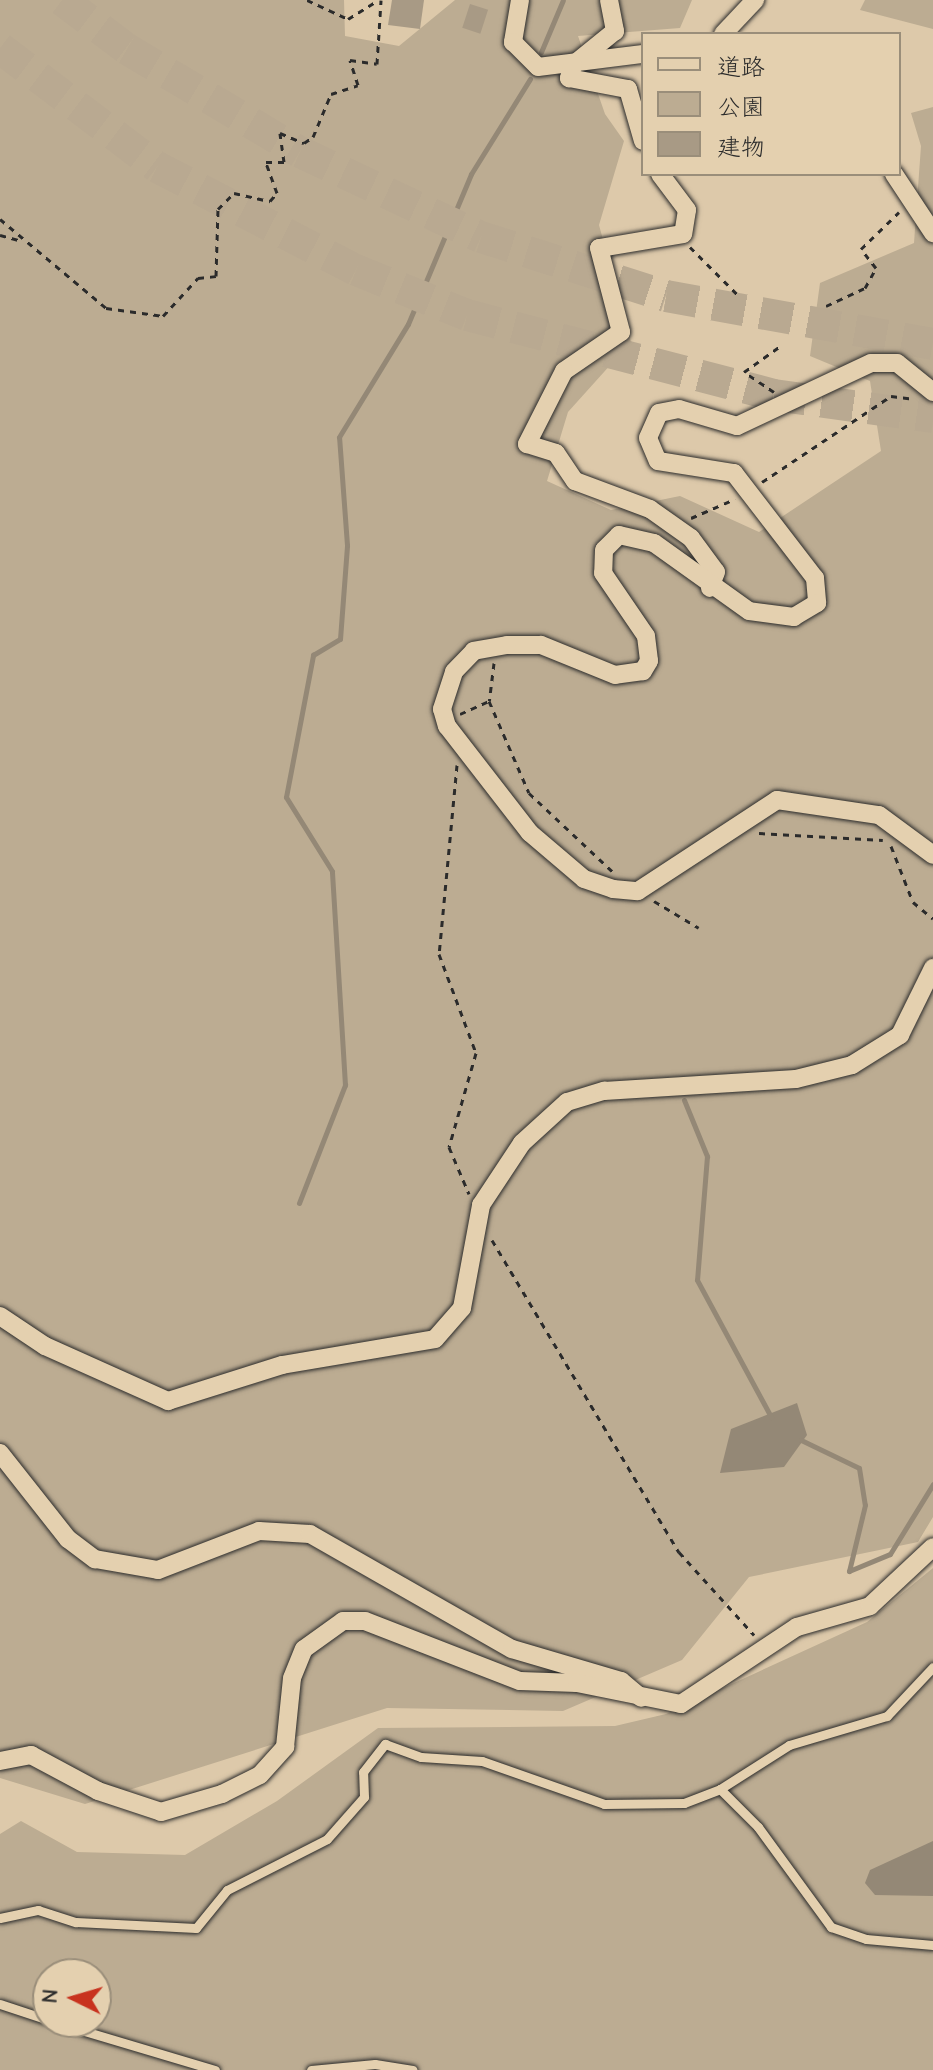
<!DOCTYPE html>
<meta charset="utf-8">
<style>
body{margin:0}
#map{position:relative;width:933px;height:2070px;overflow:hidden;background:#ddc9aa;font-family:"Comic Neue","Klee One",sans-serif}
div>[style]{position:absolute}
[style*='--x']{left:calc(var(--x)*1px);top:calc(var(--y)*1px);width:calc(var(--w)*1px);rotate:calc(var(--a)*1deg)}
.green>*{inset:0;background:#bcac92}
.water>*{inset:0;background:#948876}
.stream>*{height:5px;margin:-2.5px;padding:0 2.5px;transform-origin:2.5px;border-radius:2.5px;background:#948876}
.building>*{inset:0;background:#a89a85;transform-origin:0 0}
.highway-tunnel>*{height:32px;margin-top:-16px;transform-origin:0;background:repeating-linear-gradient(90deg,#b9a991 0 32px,transparent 0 48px)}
.path>*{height:3px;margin-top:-1.5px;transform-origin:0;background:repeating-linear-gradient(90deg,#2b2b2b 0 6px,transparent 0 12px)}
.roads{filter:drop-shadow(0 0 2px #2b2b2b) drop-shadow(0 0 2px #2b2b2b)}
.lane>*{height:9px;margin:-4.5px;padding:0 4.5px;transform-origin:4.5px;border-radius:4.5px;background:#e4d0af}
.street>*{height:18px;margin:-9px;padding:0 9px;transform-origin:9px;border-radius:9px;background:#e4d0af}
span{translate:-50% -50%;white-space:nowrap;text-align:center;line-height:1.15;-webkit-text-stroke:6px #e4d0af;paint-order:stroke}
.legend{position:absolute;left:641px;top:32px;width:260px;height:144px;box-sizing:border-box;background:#e4d0af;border:2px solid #9a8e7a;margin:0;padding:10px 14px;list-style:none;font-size:24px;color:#2b2b2b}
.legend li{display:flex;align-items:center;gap:16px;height:40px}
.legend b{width:40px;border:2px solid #9a8e7a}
.north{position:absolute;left:32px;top:1958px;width:80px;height:80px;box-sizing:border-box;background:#e4d0af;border:2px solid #9a8e7a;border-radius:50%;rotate:275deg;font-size:22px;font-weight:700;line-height:32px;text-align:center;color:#2b2b2b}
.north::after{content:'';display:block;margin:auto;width:28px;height:36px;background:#c8321e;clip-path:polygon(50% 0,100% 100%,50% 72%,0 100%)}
</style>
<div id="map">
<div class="green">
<i style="clip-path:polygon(0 0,344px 0,345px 36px,399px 46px,455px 0,692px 0,680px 28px,578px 36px,605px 114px,624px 141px,599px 225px,631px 342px,568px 412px,547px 481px,611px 510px,680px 496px,759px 532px,881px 451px,870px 381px,810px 356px,820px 283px,914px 243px,921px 146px,911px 113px,933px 107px,933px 1517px,918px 1542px,749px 1577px,682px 1660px,563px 1711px,387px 1708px,85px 1804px,0 1778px)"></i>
<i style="clip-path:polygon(865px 0,933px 0,933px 29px,860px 10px)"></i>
<i style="clip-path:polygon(evenodd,933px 1568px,933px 2070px,0 2070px,0 1834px,21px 1821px,77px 1852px,185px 1855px,277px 1801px,378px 1728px,615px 1726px,666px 1714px,867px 1622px,933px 1568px,48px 1974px,96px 1974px,96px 2022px,48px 2022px,48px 1974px)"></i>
</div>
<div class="water">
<i style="clip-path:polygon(797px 1403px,807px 1435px,784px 1467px,720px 1473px,731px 1429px)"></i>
<i style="clip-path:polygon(933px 1841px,933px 1896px,875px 1895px,865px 1883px,870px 1870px)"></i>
</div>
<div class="stream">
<i style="--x:541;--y:52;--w:56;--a:-67.1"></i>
<i style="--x:684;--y:1100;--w:61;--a:67.7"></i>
<i style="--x:707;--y:1156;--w:124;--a:94.6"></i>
<i style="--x:697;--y:1280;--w:156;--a:61.6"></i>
<i style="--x:299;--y:1203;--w:127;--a:-68.7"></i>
<i style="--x:345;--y:1085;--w:214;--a:-93.5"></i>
<i style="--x:332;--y:871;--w:87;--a:-121.9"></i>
<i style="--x:286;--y:797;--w:145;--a:-79.2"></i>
<i style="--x:313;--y:655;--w:31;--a:-31"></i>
<i style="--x:340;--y:639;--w:94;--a:-85.7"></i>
<i style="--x:347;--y:545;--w:108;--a:-94.2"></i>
<i style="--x:339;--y:437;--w:132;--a:-58.6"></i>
<i style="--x:408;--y:324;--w:163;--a:-67.2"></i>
<i style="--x:471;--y:174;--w:112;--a:-58.2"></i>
<i style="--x:801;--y:1440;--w:64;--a:25.8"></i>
<i style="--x:859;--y:1468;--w:37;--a:81"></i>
<i style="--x:865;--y:1505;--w:68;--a:103.6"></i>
<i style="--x:849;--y:1571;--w:44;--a:-22.5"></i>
<i style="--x:890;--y:1554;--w:82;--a:-58.4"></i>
</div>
<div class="building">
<i style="clip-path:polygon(392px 0,424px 0,420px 29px,388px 25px)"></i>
<i style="left:470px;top:4px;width:19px;height:25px;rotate:18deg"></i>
</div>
<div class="highway-tunnel">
<i style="--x:62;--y:0;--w:81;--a:37"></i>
<i style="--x:127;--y:49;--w:201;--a:30.8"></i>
<i style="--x:300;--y:152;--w:200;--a:25.2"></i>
<i style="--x:481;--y:237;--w:194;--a:17.7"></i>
<i style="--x:666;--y:296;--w:271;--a:10.2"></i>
<i style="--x:0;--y:48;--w:197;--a:37.2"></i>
<i style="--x:157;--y:167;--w:224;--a:27.4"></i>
<i style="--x:356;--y:270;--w:120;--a:22.1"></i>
<i style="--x:467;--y:315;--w:317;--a:14.6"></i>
<i style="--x:774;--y:395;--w:161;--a:7.9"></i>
</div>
<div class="path">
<i style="--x:307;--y:0;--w:45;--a:24.9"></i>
<i style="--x:348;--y:19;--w:36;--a:-32"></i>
<i style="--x:0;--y:219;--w:138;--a:40"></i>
<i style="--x:106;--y:308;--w:58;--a:8"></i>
<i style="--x:163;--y:316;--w:52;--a:-47.4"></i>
<i style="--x:198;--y:278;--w:18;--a:-6"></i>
<i style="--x:216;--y:276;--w:67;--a:-88.3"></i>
<i style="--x:218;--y:209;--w:23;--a:-45"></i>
<i style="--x:234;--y:193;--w:37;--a:13"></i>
<i style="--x:270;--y:201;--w:11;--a:-49"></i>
<i style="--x:277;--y:193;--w:33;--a:-110"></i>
<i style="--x:266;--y:162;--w:18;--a:0"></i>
<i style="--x:284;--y:162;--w:29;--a:-98"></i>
<i style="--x:280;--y:133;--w:26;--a:23"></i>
<i style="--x:304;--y:143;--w:11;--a:-34"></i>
<i style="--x:313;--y:137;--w:47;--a:-67.3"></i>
<i style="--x:331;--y:94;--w:28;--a:-18"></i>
<i style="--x:358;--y:85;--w:26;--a:-108"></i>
<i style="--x:350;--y:60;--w:27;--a:8"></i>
<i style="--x:377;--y:64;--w:64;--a:-86.4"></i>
<i style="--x:0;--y:235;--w:20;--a:15"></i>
<i style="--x:690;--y:247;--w:68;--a:45"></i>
<i style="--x:826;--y:306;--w:43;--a:-24.8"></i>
<i style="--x:865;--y:288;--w:23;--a:-61"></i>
<i style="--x:876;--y:268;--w:24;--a:-128"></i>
<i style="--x:861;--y:249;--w:53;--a:-44.2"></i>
<i style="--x:774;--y:392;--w:36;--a:-146"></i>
<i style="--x:744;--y:372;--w:43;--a:-35.5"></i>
<i style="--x:762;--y:482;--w:155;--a:-33.7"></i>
<i style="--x:891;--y:396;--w:24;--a:7"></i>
<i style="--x:691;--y:518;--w:48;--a:-23.4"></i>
<i style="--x:494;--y:663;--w:38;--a:97"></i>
<i style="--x:489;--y:701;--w:100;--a:66.5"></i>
<i style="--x:529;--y:793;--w:114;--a:43.2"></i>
<i style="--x:460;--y:714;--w:32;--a:-24"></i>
<i style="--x:457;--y:765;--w:190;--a:95.4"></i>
<i style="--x:439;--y:954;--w:106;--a:69.5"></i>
<i style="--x:476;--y:1053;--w:98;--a:106"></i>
<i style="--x:449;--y:1147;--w:51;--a:66.9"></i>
<i style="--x:759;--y:833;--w:124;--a:3.2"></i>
<i style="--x:891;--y:846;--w:60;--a:68.6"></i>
<i style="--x:913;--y:902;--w:26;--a:40"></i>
<i style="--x:654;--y:901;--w:52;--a:31"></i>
<i style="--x:492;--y:1240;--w:364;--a:59.1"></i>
<i style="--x:679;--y:1552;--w:112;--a:47.9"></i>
</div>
<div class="roads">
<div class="lane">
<i style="--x:720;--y:1789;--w:82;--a:-32.5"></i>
<i style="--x:789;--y:1745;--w:102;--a:-16.5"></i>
<i style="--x:887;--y:1716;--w:67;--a:-46.8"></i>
<i style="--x:0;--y:1918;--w:39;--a:-12"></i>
<i style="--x:38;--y:1910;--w:40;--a:18"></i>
<i style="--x:76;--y:1922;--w:120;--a:2.9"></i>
<i style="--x:196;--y:1928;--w:49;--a:-50.8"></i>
<i style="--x:227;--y:1890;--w:112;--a:-27"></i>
<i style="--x:327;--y:1839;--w:56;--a:-48.6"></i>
<i style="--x:364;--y:1797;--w:25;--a:-92"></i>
<i style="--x:363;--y:1772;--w:36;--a:-52"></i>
<i style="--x:385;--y:1744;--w:38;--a:20"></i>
<i style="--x:421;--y:1757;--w:61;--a:3.8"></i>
<i style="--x:482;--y:1761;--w:129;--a:19.4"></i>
<i style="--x:604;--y:1804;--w:80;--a:-0.7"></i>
<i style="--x:684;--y:1803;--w:39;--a:-21"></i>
<i style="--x:720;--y:1789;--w:54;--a:45"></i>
<i style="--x:758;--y:1827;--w:124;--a:53.9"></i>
<i style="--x:831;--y:1927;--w:37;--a:19"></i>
<i style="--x:866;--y:1939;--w:67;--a:5.1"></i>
<i style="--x:0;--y:2004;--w:51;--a:18.4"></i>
<i style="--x:54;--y:2022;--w:168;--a:16.6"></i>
<i style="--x:311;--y:2070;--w:64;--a:-5.4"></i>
<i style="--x:375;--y:2064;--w:38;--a:9"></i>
</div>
<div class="street">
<i style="--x:520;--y:0;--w:43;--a:99.5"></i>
<i style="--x:513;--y:42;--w:35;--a:45"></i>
<i style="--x:538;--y:67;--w:106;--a:-7.1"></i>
<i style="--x:609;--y:0;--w:32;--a:79"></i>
<i style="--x:615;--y:31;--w:54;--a:141"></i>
<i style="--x:573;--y:65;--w:14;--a:107"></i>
<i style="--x:569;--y:78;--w:60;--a:10.6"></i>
<i style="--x:628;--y:89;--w:54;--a:73.9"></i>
<i style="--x:723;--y:34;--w:47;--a:-46.7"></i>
<i style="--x:660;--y:174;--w:45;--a:53.1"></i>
<i style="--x:687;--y:210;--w:24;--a:99"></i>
<i style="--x:683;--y:234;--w:85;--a:170.5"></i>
<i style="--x:599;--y:248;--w:87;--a:75.3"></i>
<i style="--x:621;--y:332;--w:69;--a:145.6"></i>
<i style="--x:564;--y:371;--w:82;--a:116.9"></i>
<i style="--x:527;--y:444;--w:30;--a:17"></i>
<i style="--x:556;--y:453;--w:34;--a:56"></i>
<i style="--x:575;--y:481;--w:80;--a:20.5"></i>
<i style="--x:650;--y:509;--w:50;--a:35.3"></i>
<i style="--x:691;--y:538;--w:42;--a:53.7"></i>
<i style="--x:716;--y:572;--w:17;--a:111"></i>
<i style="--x:894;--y:174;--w:71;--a:56.5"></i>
<i style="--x:933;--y:392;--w:46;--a:-141.1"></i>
<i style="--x:897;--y:363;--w:26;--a:180"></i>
<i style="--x:871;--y:363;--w:148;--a:154.8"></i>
<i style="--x:737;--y:426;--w:60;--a:-163.7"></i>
<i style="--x:679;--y:409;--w:20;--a:169"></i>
<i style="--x:659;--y:413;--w:27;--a:114"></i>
<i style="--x:648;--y:438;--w:25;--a:67"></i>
<i style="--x:658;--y:461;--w:77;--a:9"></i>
<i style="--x:734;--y:473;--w:133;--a:52.4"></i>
<i style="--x:815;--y:578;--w:25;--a:85"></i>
<i style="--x:817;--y:603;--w:27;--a:149"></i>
<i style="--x:794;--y:617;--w:45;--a:-172.4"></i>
<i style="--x:749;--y:611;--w:117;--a:-144.4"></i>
<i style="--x:654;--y:543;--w:36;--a:-167"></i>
<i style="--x:619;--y:535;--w:21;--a:135"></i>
<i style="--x:604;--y:550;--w:23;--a:92"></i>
<i style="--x:603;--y:573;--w:76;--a:55.7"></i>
<i style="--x:646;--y:636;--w:25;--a:83"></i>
<i style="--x:649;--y:661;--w:12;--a:121"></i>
<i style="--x:643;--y:671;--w:28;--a:172"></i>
<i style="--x:615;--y:675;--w:80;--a:-157.9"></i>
<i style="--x:541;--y:645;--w:34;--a:180"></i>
<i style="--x:507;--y:645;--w:34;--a:170"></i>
<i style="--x:474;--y:651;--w:29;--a:134"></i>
<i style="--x:454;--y:672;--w:39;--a:108"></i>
<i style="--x:442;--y:709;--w:18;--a:74"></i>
<i style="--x:447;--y:726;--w:135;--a:52.2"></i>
<i style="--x:530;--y:833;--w:71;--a:40.4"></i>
<i style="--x:584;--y:879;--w:31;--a:19"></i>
<i style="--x:613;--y:889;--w:25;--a:5"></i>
<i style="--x:638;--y:891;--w:166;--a:-33.2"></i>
<i style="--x:777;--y:800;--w:103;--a:8.4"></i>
<i style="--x:879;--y:815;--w:67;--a:36.5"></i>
<i style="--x:0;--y:1316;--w:54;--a:33.7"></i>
<i style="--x:45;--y:1346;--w:135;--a:24.1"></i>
<i style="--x:168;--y:1401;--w:120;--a:-17.5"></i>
<i style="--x:282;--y:1365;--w:155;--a:-9.6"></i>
<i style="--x:435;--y:1339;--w:41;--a:-48.9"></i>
<i style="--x:462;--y:1308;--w:105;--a:-79.5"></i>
<i style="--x:481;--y:1205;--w:74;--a:-56.5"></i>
<i style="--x:522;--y:1143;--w:61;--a:-42.3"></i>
<i style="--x:567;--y:1102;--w:39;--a:-17"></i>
<i style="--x:604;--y:1091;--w:192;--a:-3.6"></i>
<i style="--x:796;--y:1079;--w:58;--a:-14"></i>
<i style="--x:852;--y:1065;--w:57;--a:-32"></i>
<i style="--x:900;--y:1035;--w:75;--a:-63.8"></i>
<i style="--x:0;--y:1453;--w:110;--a:51.7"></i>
<i style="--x:68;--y:1539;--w:34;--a:37"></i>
<i style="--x:95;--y:1559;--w:64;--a:9.9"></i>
<i style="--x:158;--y:1570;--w:108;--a:-21.1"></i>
<i style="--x:259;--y:1531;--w:51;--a:3.4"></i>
<i style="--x:310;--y:1534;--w:232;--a:29.7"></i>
<i style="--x:512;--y:1649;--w:114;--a:16.4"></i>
<i style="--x:621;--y:1681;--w:26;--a:40"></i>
<i style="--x:0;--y:1761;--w:32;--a:-11"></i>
<i style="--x:31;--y:1755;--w:76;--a:28.2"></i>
<i style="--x:98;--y:1791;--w:66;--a:18.4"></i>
<i style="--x:161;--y:1812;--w:64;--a:-16.4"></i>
<i style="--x:222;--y:1794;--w:42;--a:-26.6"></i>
<i style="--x:260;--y:1775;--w:38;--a:-48"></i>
<i style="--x:285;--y:1747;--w:69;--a:-84.2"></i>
<i style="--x:292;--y:1678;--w:31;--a:-68"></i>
<i style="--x:304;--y:1649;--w:48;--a:-35.7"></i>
<i style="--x:343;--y:1621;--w:22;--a:0"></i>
<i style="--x:365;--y:1621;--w:166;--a:21.2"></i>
<i style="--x:520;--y:1681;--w:57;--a:2"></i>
<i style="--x:577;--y:1683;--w:106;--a:11.4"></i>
<i style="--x:681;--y:1704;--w:139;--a:-33.6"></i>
<i style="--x:797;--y:1627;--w:76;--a:-16"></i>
<i style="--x:870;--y:1606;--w:86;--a:-43.1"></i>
</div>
</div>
<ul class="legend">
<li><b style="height:10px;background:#e4d0af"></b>道路</li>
<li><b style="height:22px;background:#bcac92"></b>公園</li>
<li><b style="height:22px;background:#a89a85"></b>建物</li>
</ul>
<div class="north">N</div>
</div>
